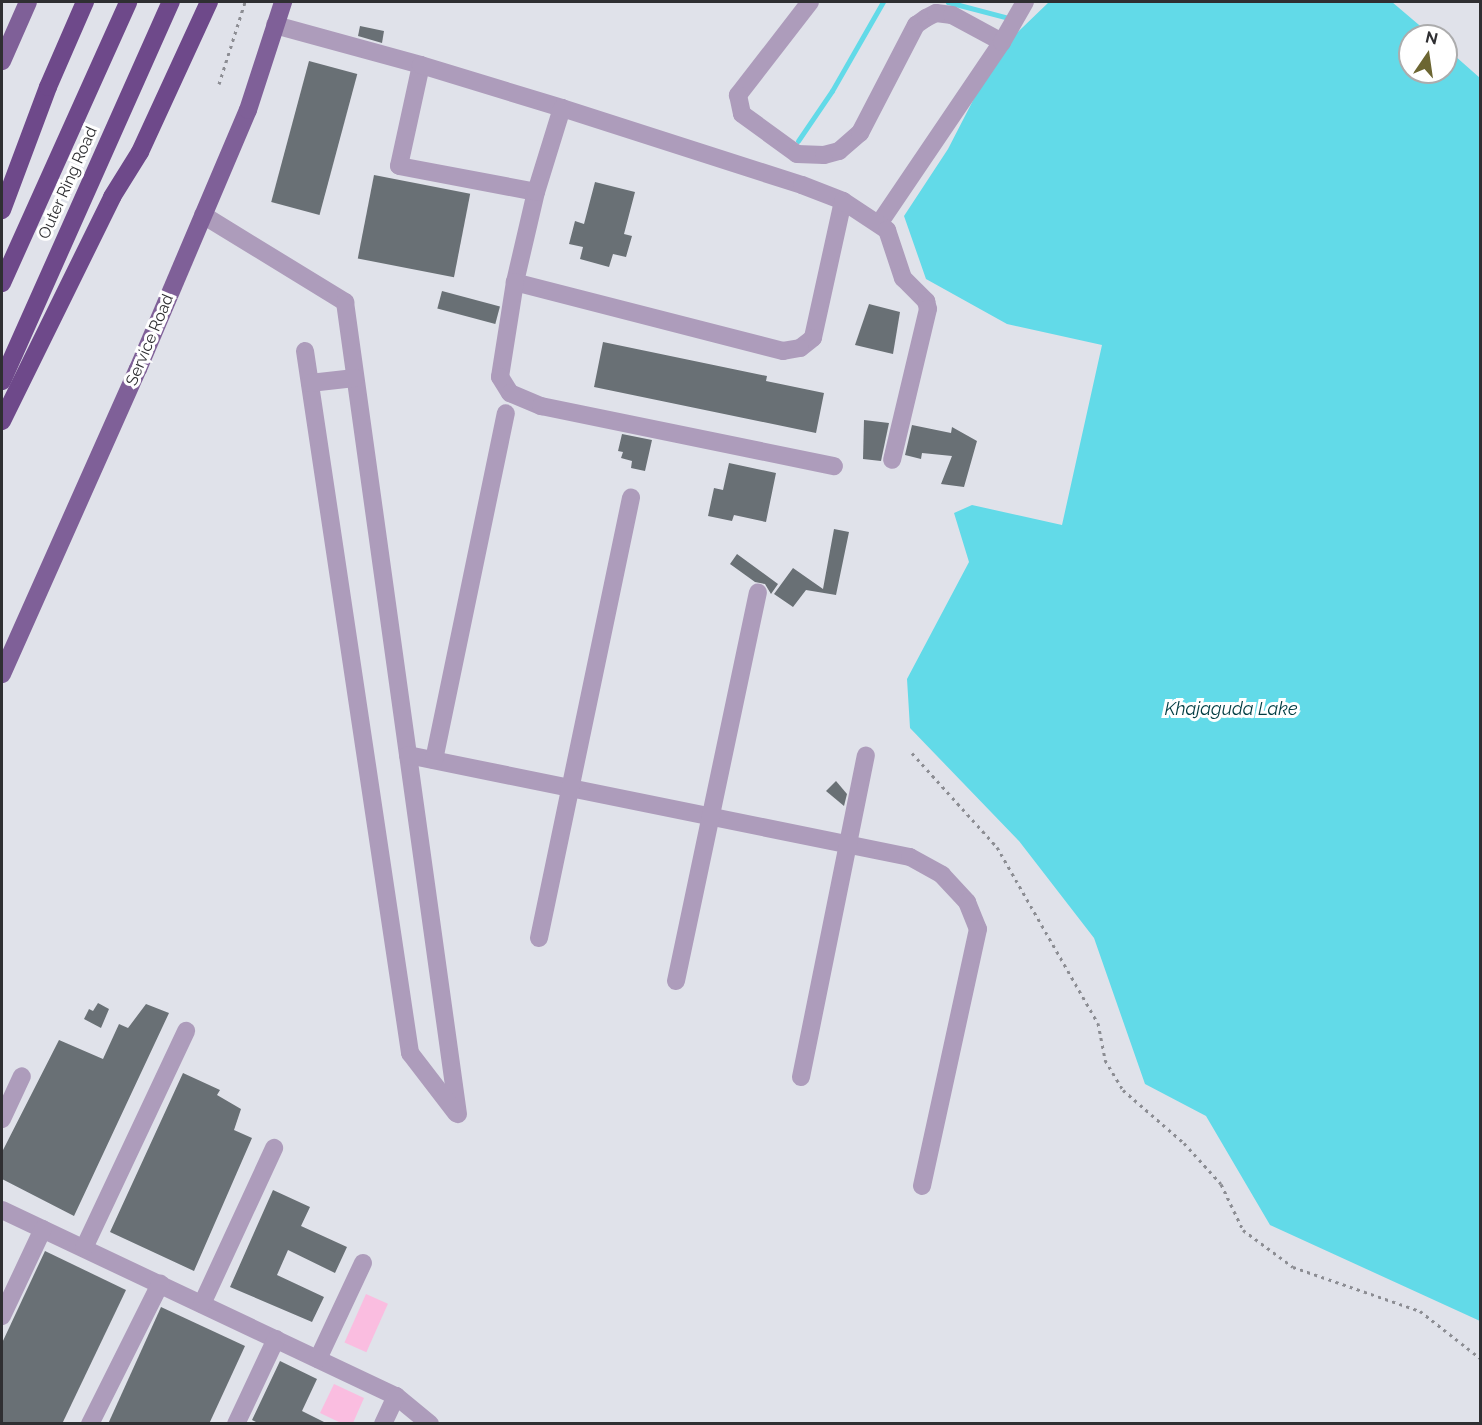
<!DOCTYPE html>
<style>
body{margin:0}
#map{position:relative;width:1482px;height:1425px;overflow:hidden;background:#e0e2ea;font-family:Raleway,sans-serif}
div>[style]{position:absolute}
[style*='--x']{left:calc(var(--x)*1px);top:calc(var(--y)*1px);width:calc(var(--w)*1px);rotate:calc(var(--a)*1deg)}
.green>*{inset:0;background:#fabde0;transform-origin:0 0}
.water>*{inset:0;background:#62dae8}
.stream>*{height:4.5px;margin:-2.25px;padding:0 2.25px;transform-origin:2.25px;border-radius:2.25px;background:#62dae8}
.building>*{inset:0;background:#697075;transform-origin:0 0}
.path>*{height:3px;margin-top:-1.5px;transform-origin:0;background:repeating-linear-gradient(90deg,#8c8d93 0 3px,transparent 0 7.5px)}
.minor>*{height:18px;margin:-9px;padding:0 9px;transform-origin:9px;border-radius:9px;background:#ad9cbb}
.major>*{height:18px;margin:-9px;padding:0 9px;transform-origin:9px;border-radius:9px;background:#7f6098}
.highway>*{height:18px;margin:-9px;padding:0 9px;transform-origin:9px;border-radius:9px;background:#6e498a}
span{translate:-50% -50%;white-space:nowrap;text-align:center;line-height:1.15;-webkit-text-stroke:6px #fff;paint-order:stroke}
.street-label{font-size:16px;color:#2f2f32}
.water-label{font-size:18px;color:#003c42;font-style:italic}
.frame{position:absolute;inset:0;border:3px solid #2f2f32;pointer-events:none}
.north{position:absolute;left:1398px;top:24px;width:60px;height:60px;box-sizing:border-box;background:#fff;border:2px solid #acacad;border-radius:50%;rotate:13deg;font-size:16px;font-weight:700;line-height:24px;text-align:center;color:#2f2f32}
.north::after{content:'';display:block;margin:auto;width:21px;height:27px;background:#6c6632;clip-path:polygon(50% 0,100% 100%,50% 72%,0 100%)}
</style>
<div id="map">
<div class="green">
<i style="left:366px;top:1294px;width:24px;height:53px;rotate:24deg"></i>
<i style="clip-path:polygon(334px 1384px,364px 1398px,353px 1423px,341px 1423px,320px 1413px)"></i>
</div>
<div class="water">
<i style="clip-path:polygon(1049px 2px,1392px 2px,1432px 36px,1410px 36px,1410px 72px,1446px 72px,1446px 48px,1480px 78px,1480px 1321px,1270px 1225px,1206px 1116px,1145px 1084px,1094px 938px,1019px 841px,910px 728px,907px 679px,969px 562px,954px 513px,972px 505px,1062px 525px,1102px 345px,1007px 324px,926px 279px,904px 216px,948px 149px,999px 50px)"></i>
</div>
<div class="stream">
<i style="--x:948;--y:2;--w:63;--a:14.7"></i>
<i style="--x:798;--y:141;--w:60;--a:-55.8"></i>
<i style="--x:832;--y:91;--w:103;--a:-60.2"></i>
</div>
<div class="building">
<i style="clip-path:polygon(360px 26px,384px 31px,382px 43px,358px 36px)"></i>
<i style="left:309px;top:61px;width:50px;height:146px;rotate:15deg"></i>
<i style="left:374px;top:175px;width:98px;height:85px;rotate:11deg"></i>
<i style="clip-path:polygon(595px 182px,635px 192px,624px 234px,632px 236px,626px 257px,613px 254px,609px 267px,580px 259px,583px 247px,569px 244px,575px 221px,584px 224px)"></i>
<i style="left:442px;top:291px;width:60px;height:18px;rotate:15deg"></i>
<i style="clip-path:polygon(869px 304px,900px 312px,893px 354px,855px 345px)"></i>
<i style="clip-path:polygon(603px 342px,767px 376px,766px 381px,824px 393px,816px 433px,594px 387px)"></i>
<i style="clip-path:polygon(864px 420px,889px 423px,881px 461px,863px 459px)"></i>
<i style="clip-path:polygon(912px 425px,951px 433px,952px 427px,977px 441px,964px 487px,941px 484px,952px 456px,922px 453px,921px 459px,905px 455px)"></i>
<i style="clip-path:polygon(622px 434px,652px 440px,645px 471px,631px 468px,632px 461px,621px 458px,623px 452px,618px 451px)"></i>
<i style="clip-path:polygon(729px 463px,776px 473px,766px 522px,734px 515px,732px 521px,708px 516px,714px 488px,723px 490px)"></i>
<i style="clip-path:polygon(834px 529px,849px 532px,836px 595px,806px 590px,793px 607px,774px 594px,793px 568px,823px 589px)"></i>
<i style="clip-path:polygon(737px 554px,778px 584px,771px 594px,765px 584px,755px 582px,730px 564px)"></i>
<i style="clip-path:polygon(836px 781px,847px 794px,844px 806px,826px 791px)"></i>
<i style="clip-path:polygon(98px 1003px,109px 1009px,101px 1028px,84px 1019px,89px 1009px,93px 1011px)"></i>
<i style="clip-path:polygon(146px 1004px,169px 1013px,74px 1216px,2px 1179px,2px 1152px,59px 1040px,103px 1059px,119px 1024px,128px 1028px)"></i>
<i style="clip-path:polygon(183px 1073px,220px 1090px,217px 1095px,241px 1109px,234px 1130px,252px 1138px,194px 1271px,110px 1232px)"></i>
<i style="clip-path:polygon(273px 1190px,310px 1207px,301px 1226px,347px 1247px,335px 1273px,288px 1250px,277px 1275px,324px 1297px,312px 1322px,230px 1287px)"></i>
<i style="clip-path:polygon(45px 1251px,126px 1290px,62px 1424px,2px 1424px,2px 1343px)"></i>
<i style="clip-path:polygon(161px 1307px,245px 1346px,209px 1424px,108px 1424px)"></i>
<i style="clip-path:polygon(280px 1361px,317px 1379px,302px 1411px,328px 1424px,260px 1424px,252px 1420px)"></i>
</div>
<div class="path">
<i style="--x:219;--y:84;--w:86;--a:-72.4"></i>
<i style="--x:912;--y:753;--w:127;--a:47.9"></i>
<i style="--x:997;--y:847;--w:203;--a:60.2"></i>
<i style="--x:1098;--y:1023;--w:38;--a:79"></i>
<i style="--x:1105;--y:1060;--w:35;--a:59"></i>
<i style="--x:1123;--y:1090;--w:81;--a:41"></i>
<i style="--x:1184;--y:1143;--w:55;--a:47.9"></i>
<i style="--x:1221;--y:1184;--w:51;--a:64.4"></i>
<i style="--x:1243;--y:1230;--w:62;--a:36.5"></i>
<i style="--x:1293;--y:1267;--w:134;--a:19.1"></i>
<i style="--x:1420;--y:1311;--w:76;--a:38.1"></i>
</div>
<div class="minor">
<i style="--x:810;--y:2;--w:118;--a:127.7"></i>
<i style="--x:738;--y:95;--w:19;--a:78"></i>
<i style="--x:742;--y:114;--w:68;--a:36"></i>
<i style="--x:797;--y:154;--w:27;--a:2"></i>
<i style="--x:824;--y:155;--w:16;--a:-15"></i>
<i style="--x:839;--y:151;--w:28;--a:-41"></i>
<i style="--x:860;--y:133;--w:122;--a:-62.6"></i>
<i style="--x:916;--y:25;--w:12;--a:-35"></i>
<i style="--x:926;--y:18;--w:11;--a:-27"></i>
<i style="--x:936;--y:13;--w:16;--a:7"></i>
<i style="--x:952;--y:15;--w:57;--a:28.4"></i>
<i style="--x:1002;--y:42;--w:217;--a:124.1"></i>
<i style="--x:275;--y:25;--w:151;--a:15.3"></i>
<i style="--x:421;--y:65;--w:103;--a:102.3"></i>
<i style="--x:399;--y:166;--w:139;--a:10.7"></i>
<i style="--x:1002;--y:42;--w:46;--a:-60.1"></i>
<i style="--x:421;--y:65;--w:147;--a:17"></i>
<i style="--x:562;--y:108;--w:252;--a:17.8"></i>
<i style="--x:802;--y:185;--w:44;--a:21.3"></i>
<i style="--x:843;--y:201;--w:140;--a:102.4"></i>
<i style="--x:813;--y:338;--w:16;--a:142"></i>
<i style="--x:800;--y:348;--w:17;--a:170"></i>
<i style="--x:783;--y:351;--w:277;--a:-165.6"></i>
<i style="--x:515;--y:282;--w:92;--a:-76.9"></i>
<i style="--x:536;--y:192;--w:88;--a:-72.8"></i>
<i style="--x:843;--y:201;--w:53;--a:33.4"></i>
<i style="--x:887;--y:230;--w:51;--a:71.6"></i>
<i style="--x:903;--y:278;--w:33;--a:45"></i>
<i style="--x:926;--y:301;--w:8;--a:76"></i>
<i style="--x:928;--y:309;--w:155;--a:103.4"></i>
<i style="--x:203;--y:215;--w:167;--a:31.5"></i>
<i style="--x:345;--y:302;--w:820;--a:82.08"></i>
<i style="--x:515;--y:282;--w:96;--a:99"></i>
<i style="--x:500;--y:377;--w:19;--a:58"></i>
<i style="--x:510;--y:393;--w:34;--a:23"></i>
<i style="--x:541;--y:406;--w:299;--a:11.6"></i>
<i style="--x:305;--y:351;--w:710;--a:81.49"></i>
<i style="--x:410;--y:1053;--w:76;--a:52.5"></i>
<i style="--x:310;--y:383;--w:45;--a:-6.3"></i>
<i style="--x:408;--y:755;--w:512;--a:11.49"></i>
<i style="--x:910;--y:857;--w:37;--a:29"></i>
<i style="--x:942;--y:875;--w:37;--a:47"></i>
<i style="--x:967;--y:902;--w:29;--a:68"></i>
<i style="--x:978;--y:929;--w:263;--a:102.3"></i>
<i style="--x:434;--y:760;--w:354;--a:-78.3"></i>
<i style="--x:539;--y:938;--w:450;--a:-78.2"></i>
<i style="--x:676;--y:981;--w:397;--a:-78.1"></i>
<i style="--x:801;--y:1077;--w:328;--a:-78.6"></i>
<i style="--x:2;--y:1119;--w:47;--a:-65.1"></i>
<i style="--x:2;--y:1210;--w:436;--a:25.3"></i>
<i style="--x:396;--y:1396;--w:44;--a:39.5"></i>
<i style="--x:84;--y:1248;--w:240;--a:-64.8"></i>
<i style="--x:202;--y:1304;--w:172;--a:-65.2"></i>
<i style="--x:2;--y:1316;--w:96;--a:-64.8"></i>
<i style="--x:318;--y:1359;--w:106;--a:-64.9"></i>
<i style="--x:90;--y:1424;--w:157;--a:-63.4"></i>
<i style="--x:236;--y:1424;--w:94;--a:-64.8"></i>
<i style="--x:383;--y:1424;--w:31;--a:-65"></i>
</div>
<div class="major">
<i style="--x:2;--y:61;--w:64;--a:-66.2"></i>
<i style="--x:2;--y:674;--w:334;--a:-66"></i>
<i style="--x:138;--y:369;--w:281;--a:-67"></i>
<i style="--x:248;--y:110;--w:114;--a:-72"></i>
</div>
<div class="highway">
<i style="--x:2;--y:210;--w:131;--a:-69.5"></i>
<i style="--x:48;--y:87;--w:93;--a:-66.5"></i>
<i style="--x:2;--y:283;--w:308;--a:-65.8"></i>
<i style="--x:2;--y:381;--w:415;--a:-66"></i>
<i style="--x:2;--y:421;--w:250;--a:-63.8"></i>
<i style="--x:112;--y:197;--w:53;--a:-58.1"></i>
<i style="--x:140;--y:152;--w:165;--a:-65.3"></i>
</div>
<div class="street-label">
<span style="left:68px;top:183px;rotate:-66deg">Outer Ring Road</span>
<span style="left:150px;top:340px;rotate:-67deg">Service Road</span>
</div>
<div class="water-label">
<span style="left:1231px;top:709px">Khajaguda Lake</span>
</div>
<div class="frame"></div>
<div class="north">N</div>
</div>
